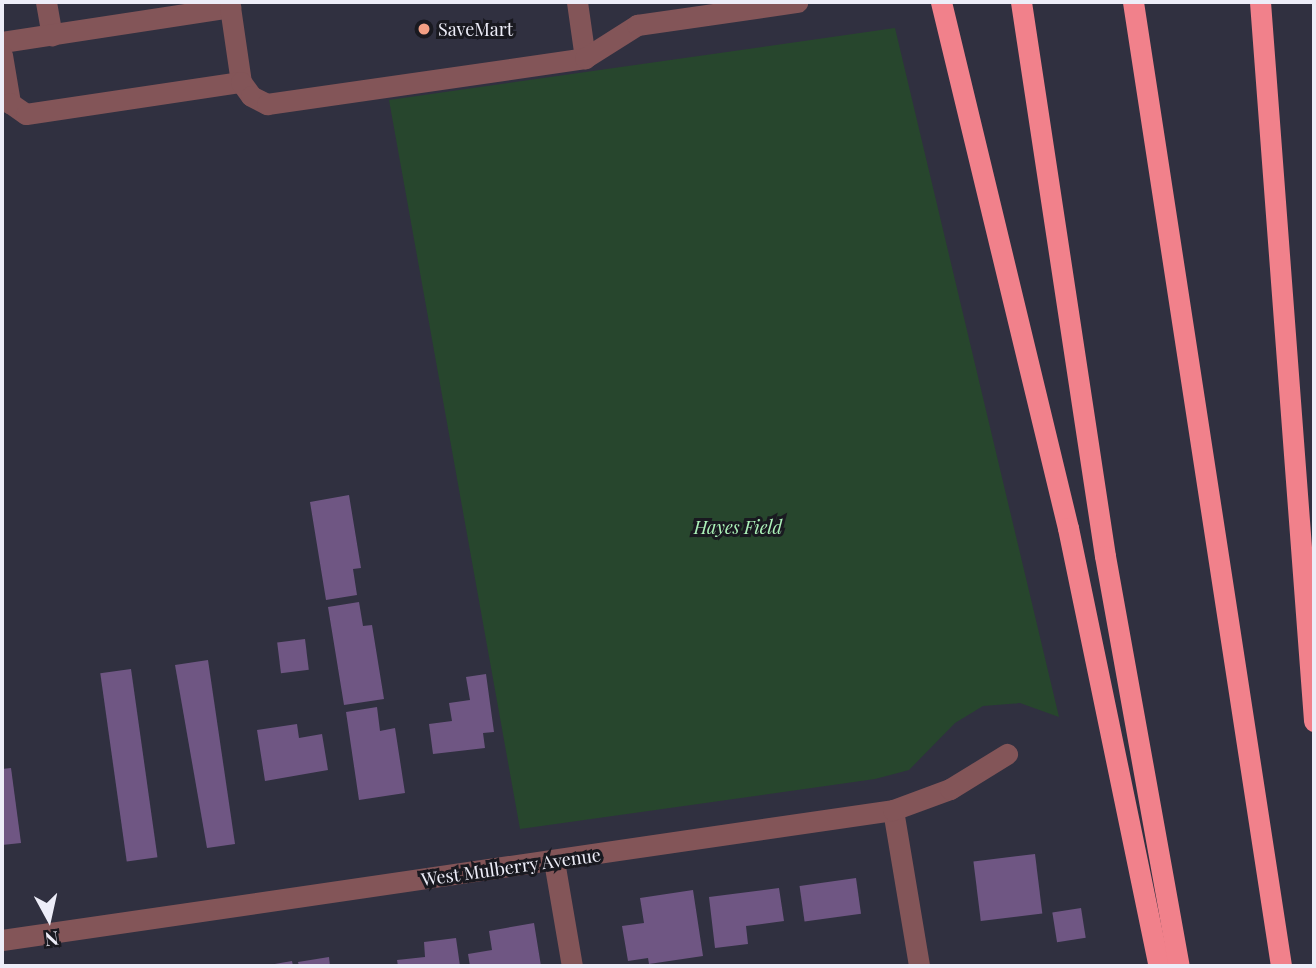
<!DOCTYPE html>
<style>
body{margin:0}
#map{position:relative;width:1316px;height:968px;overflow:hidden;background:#303040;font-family:"Playfair Display",serif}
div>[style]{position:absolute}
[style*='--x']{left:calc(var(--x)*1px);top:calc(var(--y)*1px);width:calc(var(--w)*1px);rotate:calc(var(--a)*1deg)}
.green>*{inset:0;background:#27462d}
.building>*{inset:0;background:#6f5683;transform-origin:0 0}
.minor>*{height:21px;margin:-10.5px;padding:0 10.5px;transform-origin:10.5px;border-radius:10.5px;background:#835558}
.highway>*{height:21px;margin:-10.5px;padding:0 10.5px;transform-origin:10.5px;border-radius:10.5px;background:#f1818b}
.dots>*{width:19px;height:19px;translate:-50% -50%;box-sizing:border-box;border:4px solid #191920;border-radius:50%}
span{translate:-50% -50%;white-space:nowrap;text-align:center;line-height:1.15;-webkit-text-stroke:6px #191920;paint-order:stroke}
.poi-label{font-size:18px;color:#ededf8}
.left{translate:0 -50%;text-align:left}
.park-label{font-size:18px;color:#acf3b9;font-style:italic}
.street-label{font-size:18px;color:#ededf8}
.frame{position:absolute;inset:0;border:4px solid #ededf8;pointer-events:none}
.north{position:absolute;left:14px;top:884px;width:70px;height:70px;-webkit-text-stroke:5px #191920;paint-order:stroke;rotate:172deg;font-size:19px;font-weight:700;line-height:28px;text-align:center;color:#ededf8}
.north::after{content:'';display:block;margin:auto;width:24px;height:32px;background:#ededf8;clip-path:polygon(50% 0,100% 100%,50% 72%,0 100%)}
</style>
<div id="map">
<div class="green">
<i style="clip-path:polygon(895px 28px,1059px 717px,1020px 703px,983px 706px,955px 723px,909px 770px,875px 779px,520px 829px,389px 100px)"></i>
</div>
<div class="building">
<i style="clip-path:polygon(349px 495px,361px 568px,353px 569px,357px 595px,326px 600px,310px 502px)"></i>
<i style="clip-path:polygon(359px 602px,363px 626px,372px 625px,384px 699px,344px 705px,328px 607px)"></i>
<i style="left:305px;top:639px;width:31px;height:28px;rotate:83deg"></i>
<i style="clip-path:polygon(208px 660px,235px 844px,207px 848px,175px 665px)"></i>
<i style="left:131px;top:669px;width:190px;height:31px;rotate:82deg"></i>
<i style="clip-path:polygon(486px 674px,494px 732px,483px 733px,485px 748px,433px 754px,429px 724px,452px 721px,449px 703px,470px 700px,466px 677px)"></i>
<i style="clip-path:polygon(377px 707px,380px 731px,395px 728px,405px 793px,359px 800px,346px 712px)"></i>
<i style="clip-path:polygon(297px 724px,299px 738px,322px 734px,328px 770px,265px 781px,257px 730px)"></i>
<i style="clip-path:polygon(11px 768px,21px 843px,2px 845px,2px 769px)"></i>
<i style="left:1035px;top:854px;width:60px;height:62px;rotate:83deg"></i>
<i style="left:856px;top:878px;width:36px;height:57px;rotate:82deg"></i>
<i style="clip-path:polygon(779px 888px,784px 921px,746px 926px,748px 944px,715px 948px,709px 897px)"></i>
<i style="clip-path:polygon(693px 890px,703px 956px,649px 964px,648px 958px,628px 961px,622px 926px,644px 923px,640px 898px)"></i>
<i style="left:1081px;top:908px;width:30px;height:29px;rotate:81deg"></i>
<i style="clip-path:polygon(534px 923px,541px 966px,470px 966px,468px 954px,492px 950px,489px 931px)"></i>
<i style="clip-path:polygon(456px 938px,460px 966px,398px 966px,397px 960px,425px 957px,424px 942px)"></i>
<i style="clip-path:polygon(329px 957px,330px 966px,299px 966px,298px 962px)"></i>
<i style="clip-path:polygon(292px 961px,293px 966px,269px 966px,269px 965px)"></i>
</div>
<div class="minor">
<i style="--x:46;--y:2;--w:34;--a:80"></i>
<i style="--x:577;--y:2;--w:57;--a:81.9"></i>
<i style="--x:2;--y:42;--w:231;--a:-8.7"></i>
<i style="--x:230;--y:7;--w:76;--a:81.7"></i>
<i style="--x:2;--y:55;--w:49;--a:80.5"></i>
<i style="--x:10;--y:103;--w:19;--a:35"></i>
<i style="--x:26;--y:114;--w:217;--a:-8.5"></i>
<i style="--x:241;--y:82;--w:17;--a:54"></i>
<i style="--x:251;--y:96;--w:18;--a:27"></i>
<i style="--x:267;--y:104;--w:321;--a:-8.2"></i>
<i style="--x:585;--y:58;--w:62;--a:-32.4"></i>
<i style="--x:637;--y:25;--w:162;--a:-8.2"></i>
<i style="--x:893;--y:810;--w:158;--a:80.5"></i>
<i style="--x:554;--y:861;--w:107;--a:80.3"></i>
<i style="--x:2;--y:940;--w:900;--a:-8.3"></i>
<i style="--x:893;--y:810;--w:61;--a:-20.2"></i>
<i style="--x:950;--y:789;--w:67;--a:-31.6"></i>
</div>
<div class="highway">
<i style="--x:941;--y:2;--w:541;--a:76.43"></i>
<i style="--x:1068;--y:528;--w:447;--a:78.3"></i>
<i style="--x:1021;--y:2;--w:560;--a:81.38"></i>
<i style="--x:1105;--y:556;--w:417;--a:79.8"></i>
<i style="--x:1133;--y:2;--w:975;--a:81.27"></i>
<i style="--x:1260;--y:2;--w:721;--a:85.7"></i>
</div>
<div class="dots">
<i style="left:424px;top:29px;background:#f39f84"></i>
</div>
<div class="poi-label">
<span class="left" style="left:438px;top:29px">SaveMart</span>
</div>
<div class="park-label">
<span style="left:738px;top:527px">Hayes Field</span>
</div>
<div class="street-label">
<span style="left:511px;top:867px;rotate:-8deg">West Mulberry Avenue</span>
</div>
<div class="frame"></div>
<div class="north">N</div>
</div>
